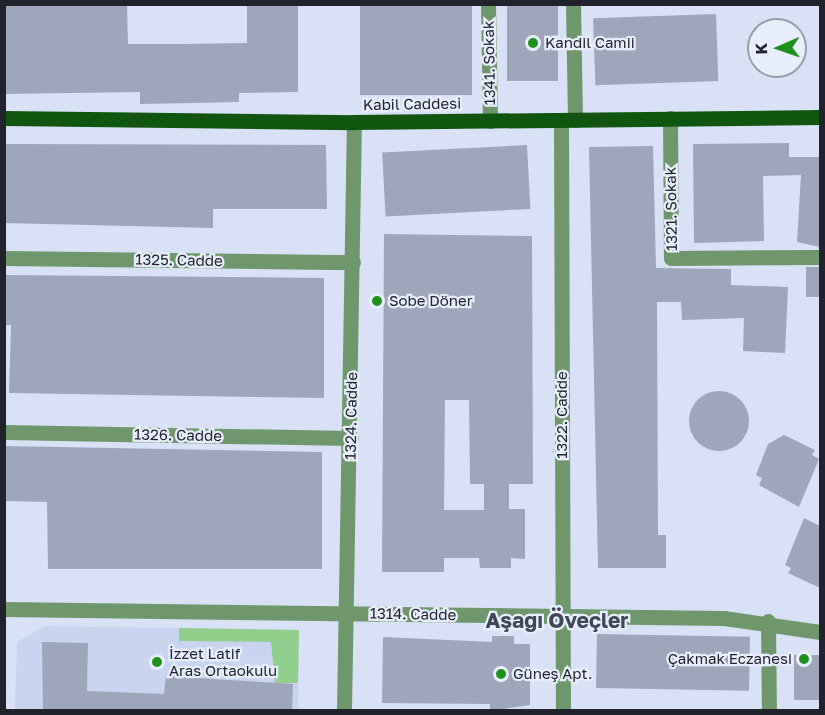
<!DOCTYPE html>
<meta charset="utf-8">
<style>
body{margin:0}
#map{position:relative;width:825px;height:715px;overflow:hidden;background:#d8e1f6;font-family:"Golos Text",sans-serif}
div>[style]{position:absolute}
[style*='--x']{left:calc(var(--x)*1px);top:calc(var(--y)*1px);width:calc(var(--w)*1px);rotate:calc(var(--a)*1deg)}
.built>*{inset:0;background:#c8d4f0}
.green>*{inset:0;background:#91d08c}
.building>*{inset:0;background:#9da6ba;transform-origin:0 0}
.round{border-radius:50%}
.minor>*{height:15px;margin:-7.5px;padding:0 7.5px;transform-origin:7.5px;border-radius:7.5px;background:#6e986b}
.major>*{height:15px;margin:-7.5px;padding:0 7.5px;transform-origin:7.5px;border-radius:7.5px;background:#10560f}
.dots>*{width:16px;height:16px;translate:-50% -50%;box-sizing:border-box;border:3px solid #e8eefb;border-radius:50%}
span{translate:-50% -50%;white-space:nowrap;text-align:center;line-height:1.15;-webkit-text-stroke:4.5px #e8eefb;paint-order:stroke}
.poi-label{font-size:15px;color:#20232b}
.left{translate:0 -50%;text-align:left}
.right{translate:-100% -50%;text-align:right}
.street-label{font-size:15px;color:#20232b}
.district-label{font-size:21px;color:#404759;font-weight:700}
.frame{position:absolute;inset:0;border:6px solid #20232b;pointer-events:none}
.north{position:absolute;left:747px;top:18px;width:60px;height:60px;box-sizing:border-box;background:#e8eefb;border:2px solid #989da8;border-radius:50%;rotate:268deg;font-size:16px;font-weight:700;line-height:24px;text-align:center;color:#20232b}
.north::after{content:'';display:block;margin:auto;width:21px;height:27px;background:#1e911d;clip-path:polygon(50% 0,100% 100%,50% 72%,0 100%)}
</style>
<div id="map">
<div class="built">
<i style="clip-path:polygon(45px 626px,299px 630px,298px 710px,15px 710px,17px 642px)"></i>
</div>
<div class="green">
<i style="clip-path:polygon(179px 628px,299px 630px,298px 683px,275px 683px,271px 642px,179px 641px)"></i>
</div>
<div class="building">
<i style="clip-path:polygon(4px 4px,127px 4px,128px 44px,181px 44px,247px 43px,247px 4px,298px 4px,298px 92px,239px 93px,239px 102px,140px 104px,140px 92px,4px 94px)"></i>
<i style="left:360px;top:4px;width:112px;height:91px"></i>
<i style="left:507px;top:4px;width:51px;height:77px"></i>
<i style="left:716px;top:14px;width:67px;height:123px;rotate:88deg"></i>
<i style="clip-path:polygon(789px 143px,789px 157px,820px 157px,820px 247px,797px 242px,801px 175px,763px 176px,764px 241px,694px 243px,693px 144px)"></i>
<i style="clip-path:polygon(4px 144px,326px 145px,327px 209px,213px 209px,213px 228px,4px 223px)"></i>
<i style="left:527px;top:145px;width:64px;height:145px;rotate:87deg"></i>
<i style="clip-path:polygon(653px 146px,656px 268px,731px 269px,731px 285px,788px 287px,785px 353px,743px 351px,744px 318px,682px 320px,681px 302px,657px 302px,658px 535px,666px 535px,666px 568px,598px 568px,589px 147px)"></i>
<i style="clip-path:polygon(evenodd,384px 234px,532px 236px,533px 484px,509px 484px,509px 509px,525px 509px,525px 559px,511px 558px,511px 568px,480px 568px,479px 558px,444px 558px,444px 572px,382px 572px,384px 234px,445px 400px,469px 400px,470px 484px,484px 484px,484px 510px,444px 510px,445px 400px)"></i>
<i style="left:806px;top:267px;width:14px;height:30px"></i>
<i style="clip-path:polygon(5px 275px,324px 278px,324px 398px,9px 393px,11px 325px,6px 325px)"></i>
<i class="round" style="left:689px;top:391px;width:60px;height:60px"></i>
<i style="clip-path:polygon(784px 435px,815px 450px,812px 455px,819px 459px,799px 507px,759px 485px,762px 478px,756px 475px,768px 444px)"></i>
<i style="clip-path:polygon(4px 446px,322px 452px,322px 569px,48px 569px,47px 502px,4px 501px)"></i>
<i style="clip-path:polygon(804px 518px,820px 526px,820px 588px,788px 573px,791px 568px,785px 565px)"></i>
<i style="left:597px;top:634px;width:153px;height:54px;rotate:1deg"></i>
<i style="clip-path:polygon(492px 636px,514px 636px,514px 644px,530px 644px,530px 705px,490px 711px,490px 704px,382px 703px,383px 637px,492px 642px)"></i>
<i style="clip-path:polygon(42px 642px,88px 643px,87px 691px,164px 694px,166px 676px,293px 684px,292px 711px,43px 711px)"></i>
<i style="left:794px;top:655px;width:26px;height:45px"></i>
</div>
<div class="minor">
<i style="--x:488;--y:4;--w:117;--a:89"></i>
<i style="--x:573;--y:4;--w:116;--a:89"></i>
<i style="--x:670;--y:118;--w:140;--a:89.6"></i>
<i style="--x:671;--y:258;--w:149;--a:-0.4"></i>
<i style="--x:561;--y:120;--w:590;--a:89.81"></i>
<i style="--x:4;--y:258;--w:349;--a:0.7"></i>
<i style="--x:4;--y:432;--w:347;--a:1"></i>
<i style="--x:4;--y:609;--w:720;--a:0.72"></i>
<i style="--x:724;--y:618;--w:97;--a:8.3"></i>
<i style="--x:768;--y:621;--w:89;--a:89.4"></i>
<i style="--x:344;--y:710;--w:588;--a:-89.03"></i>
</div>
<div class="major">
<i style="--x:4;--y:118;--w:350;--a:0.7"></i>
<i style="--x:354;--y:122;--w:466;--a:-0.6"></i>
</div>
<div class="dots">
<i style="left:533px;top:43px;background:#1e911d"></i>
<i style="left:377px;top:301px;background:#1e911d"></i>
<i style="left:804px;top:659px;background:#1e911d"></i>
<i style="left:157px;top:662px;background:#1e911d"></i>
<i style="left:501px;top:674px;background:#1e911d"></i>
</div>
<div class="poi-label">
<span class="left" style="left:545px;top:43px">Kandil Camii</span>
<span class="left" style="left:389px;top:301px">Sobe Döner</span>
<span class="left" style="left:169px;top:662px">İzzet Latif<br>Aras Ortaokulu</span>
<span class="right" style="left:792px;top:659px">Çakmak Eczanesi</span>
<span class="left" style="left:513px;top:674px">Güneş Apt.</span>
</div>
<div class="street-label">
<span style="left:489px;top:63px;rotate:-91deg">1341. Sokak</span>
<span style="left:412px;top:104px;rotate:-1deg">Kabil Caddesi</span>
<span style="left:671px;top:209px;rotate:-91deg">1321. Sokak</span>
<span style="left:179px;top:260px;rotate:1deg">1325. Cadde</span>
<span style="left:562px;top:415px;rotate:-90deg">1322. Cadde</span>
<span style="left:351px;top:416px;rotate:-89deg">1324. Cadde</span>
<span style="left:178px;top:435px;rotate:1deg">1326. Cadde</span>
<span style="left:413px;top:614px;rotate:1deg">1314. Cadde</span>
</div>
<div class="district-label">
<span style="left:557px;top:620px">Aşağı Öveçler</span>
</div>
<div class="frame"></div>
<div class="north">K</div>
</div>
